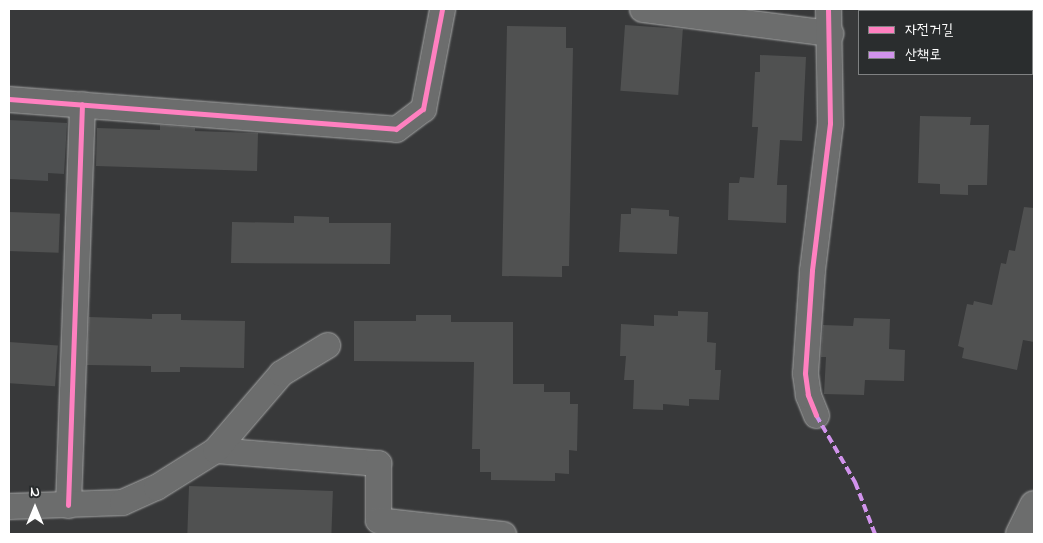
<!DOCTYPE html>
<meta charset="utf-8">
<style>
body{margin:0}
#map{position:relative;width:1043px;height:543px;overflow:hidden;background:#38393a;font-family:"Indie Flower","Poor Story",sans-serif}
div>[style]{position:absolute}
[style*='--x']{left:calc(var(--x)*1px);top:calc(var(--y)*1px);width:calc(var(--w)*1px);rotate:calc(var(--a)*1deg)}
.green>*{inset:0;background:#4d4f50}
.building>*{inset:0;background:#505151;transform-origin:0 0}
.roads{filter:drop-shadow(0 0 1px #a5a6a6) drop-shadow(0 0 1px #a5a6a6)}
.minor>*{height:25px;margin:-12.5px;padding:0 12.5px;transform-origin:12.5px;border-radius:12.5px;background:#6c6d6d}
.tertiary>*{height:28px;margin:-14px;padding:0 14px;transform-origin:14px;border-radius:14px;background:#6c6d6d}
.quiet>*{height:4px;margin-top:-2px;transform-origin:0;background:repeating-linear-gradient(90deg,#d193ec 0 8px,transparent 0 12px)}
.cycleway>*{height:5px;margin:-2.5px;padding:0 2.5px;transform-origin:2.5px;border-radius:2.5px;background:#ff80c0}
span{translate:-50% -50%;white-space:nowrap;text-align:center;line-height:1.15;-webkit-text-stroke:4px #2a2d2e;paint-order:stroke}
.frame{position:absolute;inset:0;border:10px solid #fff;pointer-events:none}
.legend{position:absolute;left:858px;top:10px;width:175px;height:65px;box-sizing:border-box;background:#2a2d2e;border:1px solid #7f8182;margin:0;padding:6px 9px;list-style:none;font-size:15px;color:#fff}
.legend li{display:flex;align-items:center;gap:10px;height:25px}
.legend b{width:25px;border:1px solid #7f8182}
.north{position:absolute;left:10px;top:483px;width:50px;height:50px;-webkit-text-stroke:4px #2a2d2e;paint-order:stroke;rotate:0deg;font-size:14px;font-weight:700;line-height:20px;text-align:center;color:#fff}
.north::after{content:'';display:block;margin:auto;width:18px;height:22px;background:#fff;clip-path:polygon(50% 0,100% 100%,50% 72%,0 100%)}
</style>
<div id="map">
<div class="green">
<i style="clip-path:polygon(9px 120px,67px 123px,64px 174px,48px 173px,48px 181px,9px 179px)"></i>
</div>
<div class="building">
<i style="left:625px;top:25px;width:58px;height:66px;rotate:4deg"></i>
<i style="clip-path:polygon(507px 26px,566px 27px,566px 48px,573px 48px,569px 266px,562px 266px,562px 277px,502px 276px)"></i>
<i style="clip-path:polygon(760px 55px,806px 57px,802px 141px,780px 140px,777px 185px,787px 185px,786px 223px,728px 220px,729px 183px,739px 183px,740px 177px,754px 178px,758px 127px,752px 127px,755px 72px,760px 72px)"></i>
<i style="clip-path:polygon(920px 116px,971px 117px,970px 125px,989px 125px,987px 185px,968px 185px,968px 195px,940px 194px,940px 184px,918px 183px)"></i>
<i style="clip-path:polygon(160px 125px,195px 128px,195px 131px,258px 133px,257px 171px,96px 166px,97px 128px,160px 130px)"></i>
<i style="clip-path:polygon(1024px 207px,1034px 208px,1034px 342px,1023px 340px,1017px 370px,962px 358px,964px 348px,958px 346px,967px 304px,973px 305px,974px 301px,992px 305px,1001px 263px,1006px 264px,1009px 250px,1015px 251px)"></i>
<i style="clip-path:polygon(631px 208px,669px 210px,669px 216px,679px 217px,677px 254px,619px 252px,621px 214px,631px 214px)"></i>
<i style="left:9px;top:212px;width:51px;height:39px;rotate:2deg"></i>
<i style="clip-path:polygon(294px 216px,329px 217px,329px 223px,391px 223px,390px 264px,231px 263px,232px 222px,294px 223px)"></i>
<i style="clip-path:polygon(678px 311px,708px 312px,707px 342px,716px 343px,715px 370px,721px 370px,719px 400px,689px 399px,689px 406px,663px 404px,663px 410px,633px 409px,634px 380px,624px 380px,626px 356px,620px 356px,621px 324px,654px 326px,654px 315px,678px 316px)"></i>
<i style="clip-path:polygon(152px 314px,181px 314px,181px 320px,245px 321px,244px 368px,180px 367px,180px 372px,151px 372px,151px 366px,87px 365px,89px 317px,152px 319px)"></i>
<i style="clip-path:polygon(416px 315px,451px 315px,451px 322px,513px 322px,513px 384px,544px 384px,544px 392px,570px 392px,570px 404px,578px 404px,577px 451px,569px 450px,569px 474px,555px 473px,555px 481px,491px 480px,491px 472px,480px 472px,480px 449px,472px 449px,474px 362px,354px 361px,354px 321px,416px 321px)"></i>
<i style="clip-path:polygon(854px 318px,890px 319px,889px 349px,905px 350px,904px 381px,865px 380px,864px 395px,824px 394px,826px 357px,821px 357px,823px 325px,853px 326px)"></i>
<i style="left:9px;top:342px;width:49px;height:41px;rotate:4deg"></i>
<i style="left:189px;top:486px;width:144px;height:48px;rotate:2deg"></i>
</div>
<div class="roads">
<div class="minor">
<i style="--x:642;--y:9;--w:190;--a:7.3"></i>
<i style="--x:9;--y:99;--w:388;--a:4.4"></i>
<i style="--x:396;--y:129;--w:34;--a:-37"></i>
<i style="--x:423;--y:109;--w:102;--a:-79.2"></i>
<i style="--x:816;--y:415;--w:22;--a:-112"></i>
<i style="--x:808;--y:395;--w:22;--a:-98"></i>
<i style="--x:805;--y:373;--w:103;--a:-86.1"></i>
<i style="--x:812;--y:270;--w:148;--a:-83"></i>
<i style="--x:830;--y:123;--w:114;--a:-91"></i>
<i style="--x:215;--y:450;--w:164;--a:4.6"></i>
<i style="--x:378;--y:463;--w:57;--a:90"></i>
<i style="--x:378;--y:520;--w:126;--a:6.4"></i>
<i style="--x:68;--y:505;--w:401;--a:-88"></i>
<i style="--x:9;--y:506;--w:113;--a:-2"></i>
<i style="--x:122;--y:502;--w:37;--a:-24"></i>
<i style="--x:156;--y:487;--w:70;--a:-32.1"></i>
<i style="--x:215;--y:450;--w:101;--a:-49.4"></i>
<i style="--x:281;--y:373;--w:54;--a:-31.3"></i>
</div>
<div class="tertiary">
<i style="--x:1020;--y:534;--w:32;--a:-64"></i>
</div>
</div>
<div class="quiet">
<i style="--x:816;--y:415;--w:78;--a:59.8"></i>
<i style="--x:855;--y:482;--w:56;--a:69"></i>
</div>
<div class="cycleway">
<i style="--x:9;--y:99;--w:388;--a:4.4"></i>
<i style="--x:396;--y:129;--w:34;--a:-37"></i>
<i style="--x:423;--y:109;--w:102;--a:-79.2"></i>
<i style="--x:816;--y:415;--w:22;--a:-112"></i>
<i style="--x:808;--y:395;--w:22;--a:-98"></i>
<i style="--x:805;--y:373;--w:103;--a:-86.1"></i>
<i style="--x:812;--y:270;--w:148;--a:-83"></i>
<i style="--x:830;--y:123;--w:114;--a:-91"></i>
<i style="--x:68;--y:505;--w:401;--a:-88"></i>
</div>
<div class="frame"></div>
<ul class="legend">
<li><b style="height:6px;background:#ff80c0"></b>자전거길</li>
<li><b style="height:6px;background:#d193ec"></b>산책로</li>
</ul>
<div class="north">N</div>
</div>
